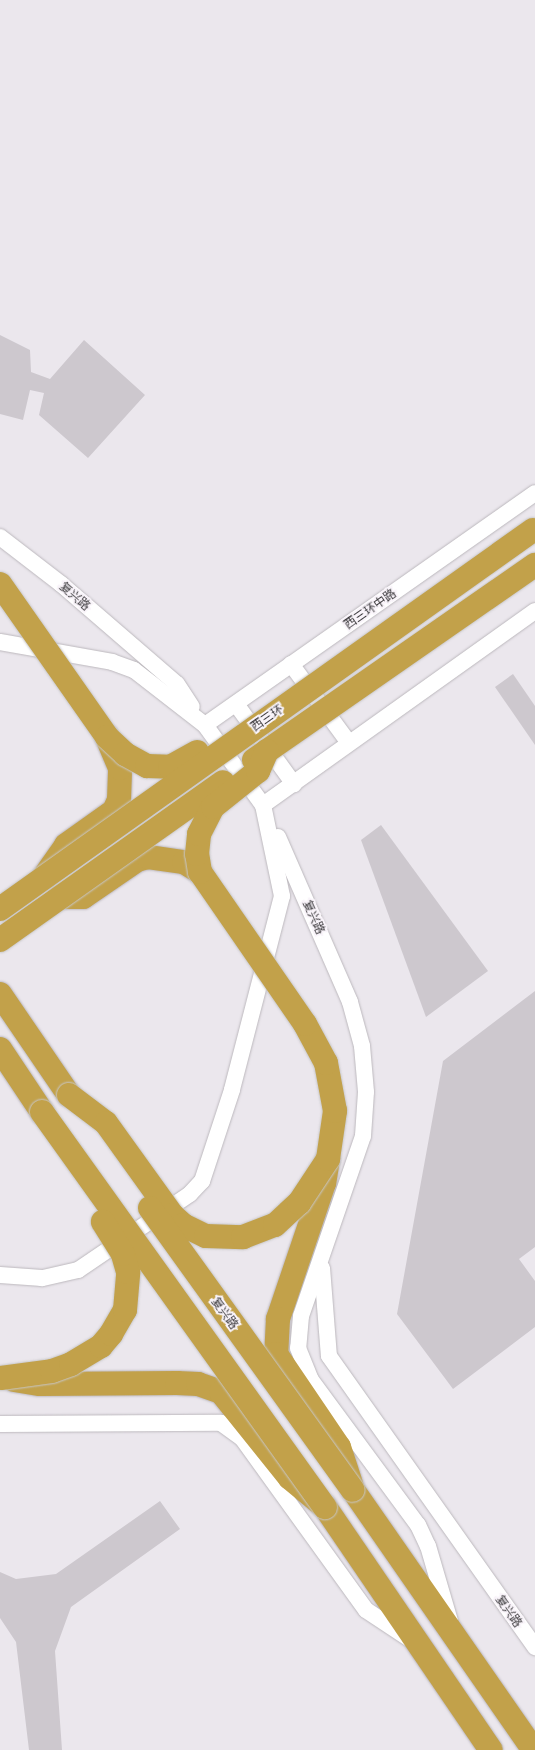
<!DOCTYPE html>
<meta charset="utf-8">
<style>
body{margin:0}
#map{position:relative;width:535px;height:1750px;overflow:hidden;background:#ebe7ed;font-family:Lato,"Noto Sans SC",sans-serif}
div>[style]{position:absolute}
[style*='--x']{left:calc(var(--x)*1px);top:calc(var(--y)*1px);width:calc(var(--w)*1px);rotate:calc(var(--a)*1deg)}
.building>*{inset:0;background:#cdc8ce}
.roads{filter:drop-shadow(0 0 1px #bcb8bd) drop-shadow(0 0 1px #bcb8bd)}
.minor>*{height:16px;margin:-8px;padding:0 8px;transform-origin:8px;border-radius:8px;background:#fff}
.highway>*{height:24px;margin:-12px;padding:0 12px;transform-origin:12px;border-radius:12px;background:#c2a14a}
.bridges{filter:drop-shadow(0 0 1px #c8c7c8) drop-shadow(0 0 1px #c8c7c8)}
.highway-bridge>*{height:24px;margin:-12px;padding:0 12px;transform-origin:12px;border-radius:12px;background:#c2a14a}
span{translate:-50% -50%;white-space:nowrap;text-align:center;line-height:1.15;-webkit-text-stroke:4px #f9f4fa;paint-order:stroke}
.street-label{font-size:12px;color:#3a383b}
</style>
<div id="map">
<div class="building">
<i style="clip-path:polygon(0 335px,30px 350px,31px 372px,50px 379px,84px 340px,145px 395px,88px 458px,39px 415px,44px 393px,30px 390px,23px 420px,0 414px)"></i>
<i style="clip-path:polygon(513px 674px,535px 706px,535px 745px,495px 687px)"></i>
<i style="clip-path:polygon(381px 825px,488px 971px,426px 1017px,361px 840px)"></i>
<i style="clip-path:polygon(535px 991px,535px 1247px,519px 1259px,535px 1281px,535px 1327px,453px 1389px,397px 1314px,443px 1061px)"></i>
<i style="clip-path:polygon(160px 1501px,180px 1529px,71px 1607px,55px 1651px,62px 1750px,29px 1750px,16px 1642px,0 1618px,0 1572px,16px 1579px,56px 1574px)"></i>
</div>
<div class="roads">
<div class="minor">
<i style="--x:0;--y:537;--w:77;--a:37.6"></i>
<i style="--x:61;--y:584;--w:153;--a:40.8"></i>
<i style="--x:177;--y:684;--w:27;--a:57"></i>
<i style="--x:0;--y:642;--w:114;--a:10.1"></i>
<i style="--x:112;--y:662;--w:23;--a:20"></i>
<i style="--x:134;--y:670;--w:90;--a:37.8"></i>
<i style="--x:205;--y:725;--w:99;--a:54.1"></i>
<i style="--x:263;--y:805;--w:93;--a:78.2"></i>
<i style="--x:282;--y:896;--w:200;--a:104.5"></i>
<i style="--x:232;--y:1090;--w:96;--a:108.2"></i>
<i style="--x:202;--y:1181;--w:18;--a:133"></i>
<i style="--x:190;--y:1194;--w:135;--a:145.8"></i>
<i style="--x:78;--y:1270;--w:37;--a:167"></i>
<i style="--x:42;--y:1278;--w:42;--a:-175.9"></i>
<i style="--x:291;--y:664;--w:98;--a:53.7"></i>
<i style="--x:236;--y:704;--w:99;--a:54.1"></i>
<i style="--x:205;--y:725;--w:403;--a:-35.1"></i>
<i style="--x:263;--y:805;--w:334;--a:-35.5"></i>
<i style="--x:278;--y:837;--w:180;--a:66.4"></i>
<i style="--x:350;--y:1002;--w:46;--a:74.7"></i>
<i style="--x:362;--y:1046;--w:46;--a:85"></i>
<i style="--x:366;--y:1092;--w:44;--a:93.9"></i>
<i style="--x:363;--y:1136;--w:190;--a:109"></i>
<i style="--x:301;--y:1316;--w:32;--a:95"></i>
<i style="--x:298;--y:1348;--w:35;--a:68"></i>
<i style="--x:311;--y:1380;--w:180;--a:53.6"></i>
<i style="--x:418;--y:1525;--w:23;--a:65"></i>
<i style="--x:428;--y:1546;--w:78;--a:73.7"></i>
<i style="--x:322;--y:1268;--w:88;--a:85.5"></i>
<i style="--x:329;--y:1356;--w:357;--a:54.7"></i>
<i style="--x:0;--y:1424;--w:221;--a:-0.3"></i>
<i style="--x:221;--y:1423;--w:26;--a:36"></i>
<i style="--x:242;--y:1438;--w:212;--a:54.2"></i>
<i style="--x:366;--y:1610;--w:54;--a:33.7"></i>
</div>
<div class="highway">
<i style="--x:44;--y:877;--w:39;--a:-55"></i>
<i style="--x:66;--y:845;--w:59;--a:-35.3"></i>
<i style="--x:114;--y:811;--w:12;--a:-66"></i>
<i style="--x:119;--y:800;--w:32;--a:-88"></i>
<i style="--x:120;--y:768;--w:34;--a:-113"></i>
<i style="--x:60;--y:897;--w:23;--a:0"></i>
<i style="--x:83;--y:897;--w:65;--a:-34.4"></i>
<i style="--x:137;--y:860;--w:11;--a:-15"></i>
<i style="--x:148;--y:857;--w:36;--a:8"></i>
<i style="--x:184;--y:862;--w:19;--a:32"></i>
<i style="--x:0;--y:994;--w:122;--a:55.7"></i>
<i style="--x:0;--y:1049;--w:76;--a:56.3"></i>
<i style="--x:328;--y:1159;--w:24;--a:99"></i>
<i style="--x:324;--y:1183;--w:144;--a:108.7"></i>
<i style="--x:278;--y:1319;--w:35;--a:93"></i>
<i style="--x:276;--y:1354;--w:112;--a:55.9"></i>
<i style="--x:339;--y:1447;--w:45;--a:72"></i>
<i style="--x:353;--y:1490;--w:317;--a:55.2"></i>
<i style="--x:14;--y:1380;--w:26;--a:9"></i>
<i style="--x:40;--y:1384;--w:137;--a:-0.4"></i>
<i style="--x:177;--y:1383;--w:21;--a:3"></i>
<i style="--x:198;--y:1384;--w:24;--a:19"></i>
<i style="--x:221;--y:1392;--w:110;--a:51.3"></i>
<i style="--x:290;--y:1478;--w:45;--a:39.6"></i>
<i style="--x:325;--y:1507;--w:294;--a:55.7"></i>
</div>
</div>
<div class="bridges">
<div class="highway-bridge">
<i style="--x:0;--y:584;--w:187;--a:55"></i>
<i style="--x:107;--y:737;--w:25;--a:43"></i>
<i style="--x:125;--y:754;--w:25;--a:29"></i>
<i style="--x:147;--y:766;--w:23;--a:2"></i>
<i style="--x:170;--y:767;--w:31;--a:-29"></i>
<i style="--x:254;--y:760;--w:342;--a:-34.8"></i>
<i style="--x:0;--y:909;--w:654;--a:-35.42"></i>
<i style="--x:0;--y:940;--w:273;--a:-35.3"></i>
<i style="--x:69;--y:1095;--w:46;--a:37.1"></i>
<i style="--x:106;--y:1123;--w:113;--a:54.3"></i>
<i style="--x:172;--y:1215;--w:15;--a:42"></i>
<i style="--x:183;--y:1225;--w:25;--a:26"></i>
<i style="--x:206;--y:1236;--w:37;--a:2"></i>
<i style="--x:243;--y:1237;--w:34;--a:-21"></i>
<i style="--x:275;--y:1225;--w:33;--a:-43"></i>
<i style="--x:299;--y:1203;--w:53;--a:-56.6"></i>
<i style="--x:328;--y:1159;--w:49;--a:-81.7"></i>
<i style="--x:335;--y:1111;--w:49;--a:-100.6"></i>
<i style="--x:326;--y:1063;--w:44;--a:-118.3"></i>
<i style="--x:305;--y:1024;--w:185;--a:-124.6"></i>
<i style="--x:200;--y:872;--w:18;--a:-99"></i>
<i style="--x:197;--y:854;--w:20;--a:-84"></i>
<i style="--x:199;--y:834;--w:30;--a:-63"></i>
<i style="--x:213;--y:807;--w:58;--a:-38.7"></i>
<i style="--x:258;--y:771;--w:22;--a:-66"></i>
<i style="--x:42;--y:1112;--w:486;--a:54.4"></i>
<i style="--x:150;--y:1208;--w:347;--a:54.3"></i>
<i style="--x:1;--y:1378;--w:51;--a:-7.8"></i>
<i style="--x:52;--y:1371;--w:20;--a:-20"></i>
<i style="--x:71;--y:1364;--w:35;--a:-31"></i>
<i style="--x:101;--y:1346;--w:16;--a:-50"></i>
<i style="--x:111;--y:1334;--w:28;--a:-60"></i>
<i style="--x:125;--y:1310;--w:38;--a:-85"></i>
<i style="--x:128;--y:1272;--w:19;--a:-106"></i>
<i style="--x:123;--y:1254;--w:38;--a:-122"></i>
</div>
</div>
<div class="street-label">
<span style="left:75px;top:596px;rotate:41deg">复兴路</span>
<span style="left:370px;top:609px;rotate:-35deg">西三环中路</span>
<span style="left:267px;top:718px;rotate:-35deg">西三环</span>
<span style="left:314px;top:917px;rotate:66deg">复兴路</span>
<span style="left:225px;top:1313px;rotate:54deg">复兴路</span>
<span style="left:509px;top:1611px;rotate:55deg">复兴路</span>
</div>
</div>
